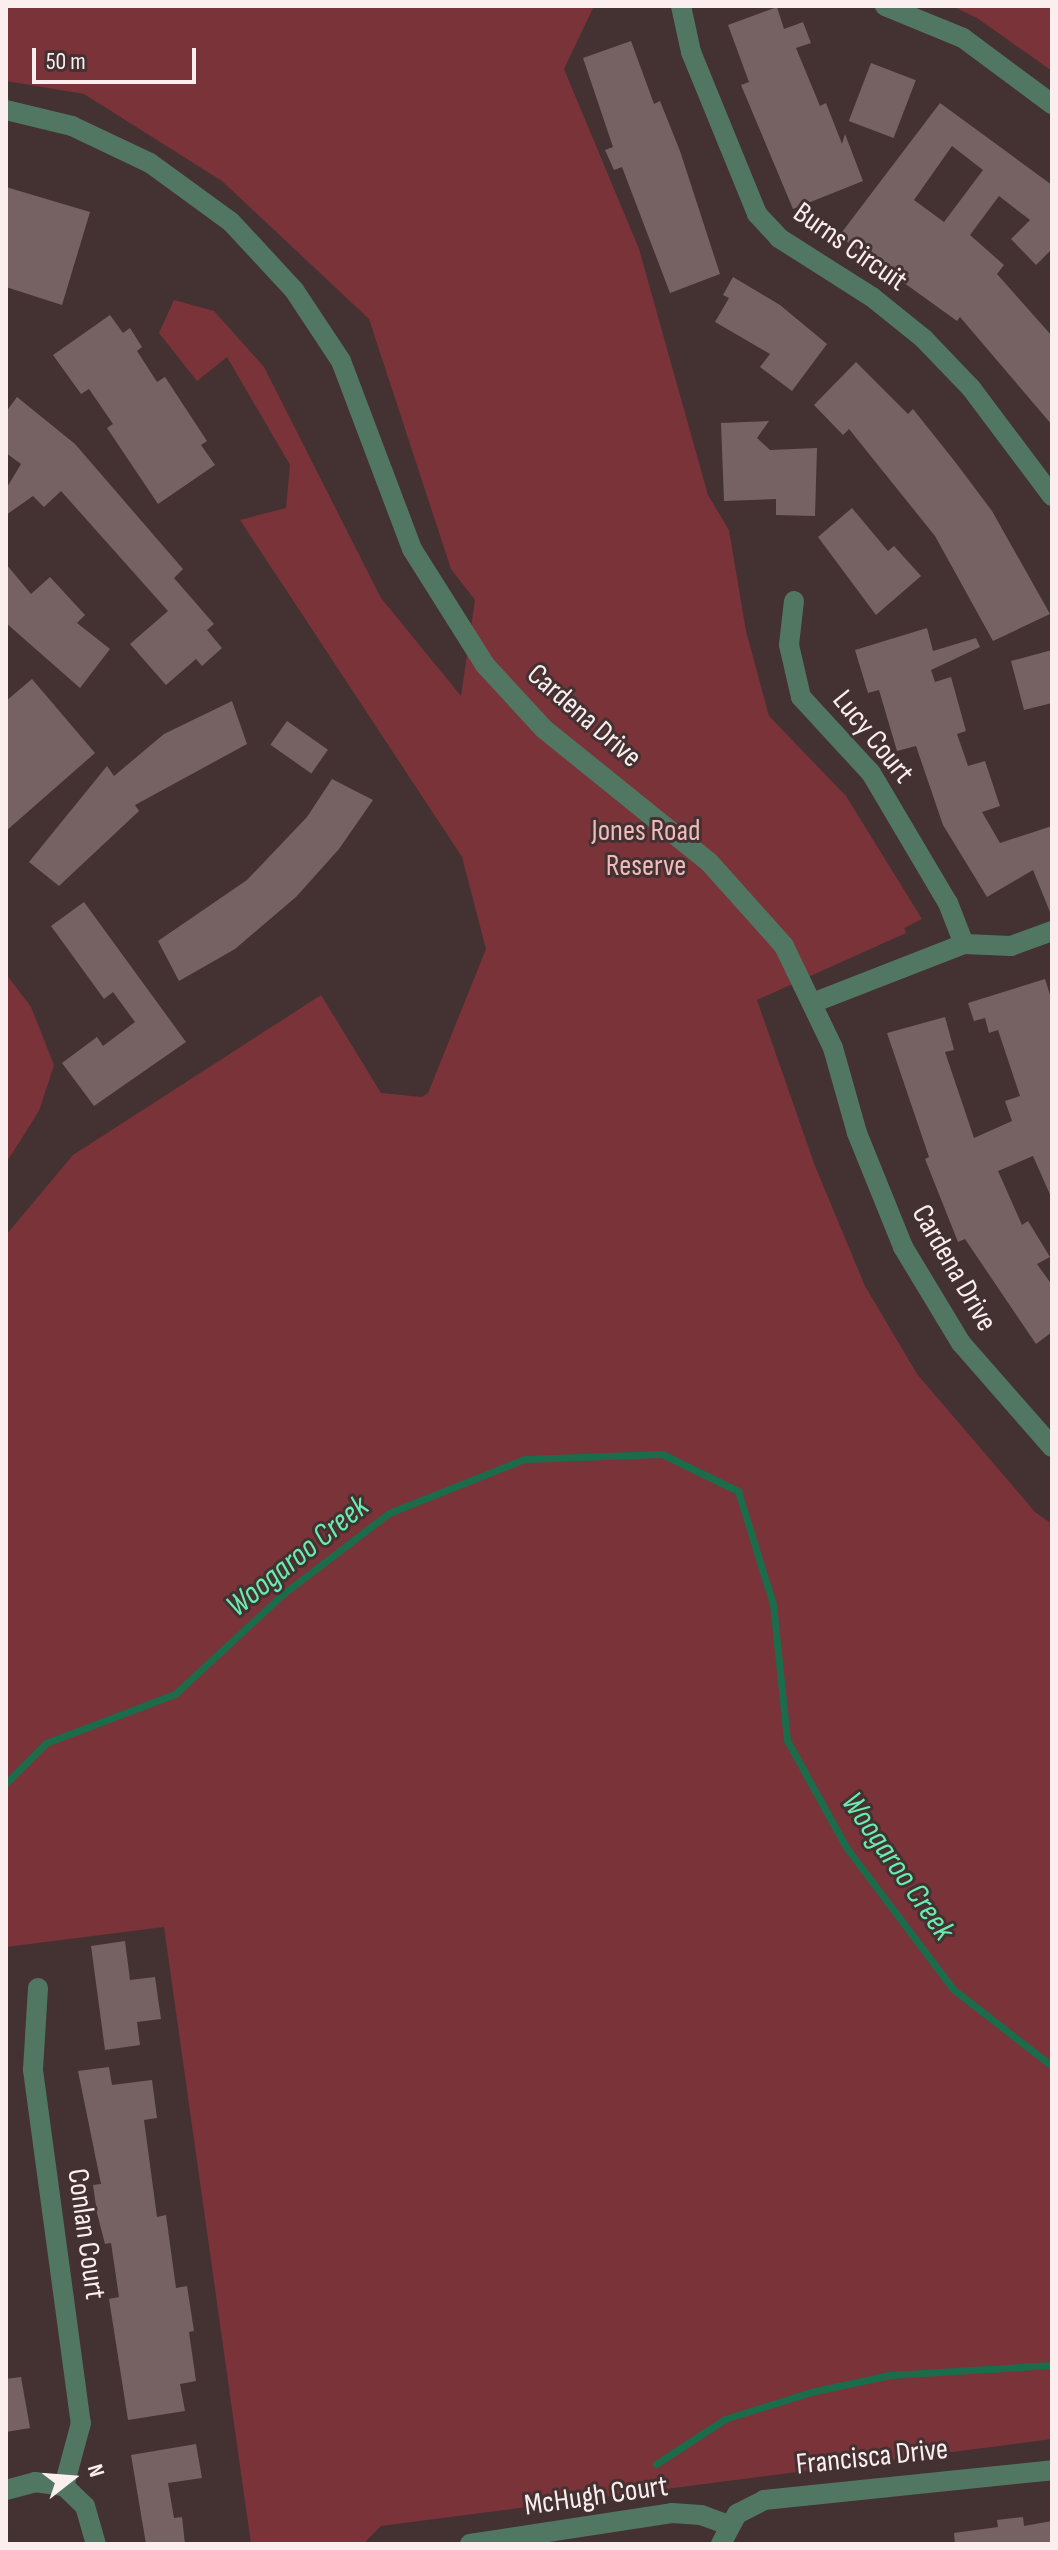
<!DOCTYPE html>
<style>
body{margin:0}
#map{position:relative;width:1058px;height:2550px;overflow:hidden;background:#443132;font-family:"Sofia Sans Condensed",sans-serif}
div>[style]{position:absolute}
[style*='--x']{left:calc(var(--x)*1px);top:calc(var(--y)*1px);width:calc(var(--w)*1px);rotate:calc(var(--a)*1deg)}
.green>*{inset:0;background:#7a3339}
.stream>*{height:7px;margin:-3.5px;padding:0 3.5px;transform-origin:3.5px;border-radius:3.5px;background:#1b6c4a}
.building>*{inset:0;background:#776263;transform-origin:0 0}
.minor>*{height:20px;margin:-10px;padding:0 10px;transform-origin:10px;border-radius:10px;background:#517763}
span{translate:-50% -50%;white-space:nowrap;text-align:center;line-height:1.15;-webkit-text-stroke:6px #443132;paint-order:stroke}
.street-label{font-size:30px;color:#faeeee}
.park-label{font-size:30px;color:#efbbbc}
.water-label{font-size:32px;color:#67eeaf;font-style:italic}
.frame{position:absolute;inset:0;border:8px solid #faeeee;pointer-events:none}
.north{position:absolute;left:32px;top:2438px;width:80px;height:80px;-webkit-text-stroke:6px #443132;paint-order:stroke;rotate:73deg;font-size:22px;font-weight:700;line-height:32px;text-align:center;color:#faeeee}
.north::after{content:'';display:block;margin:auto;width:28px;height:36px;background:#faeeee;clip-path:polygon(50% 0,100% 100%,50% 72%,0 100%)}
.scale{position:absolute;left:32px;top:48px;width:164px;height:36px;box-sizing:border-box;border:4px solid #faeeee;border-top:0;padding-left:10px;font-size:24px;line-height:28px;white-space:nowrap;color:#faeeee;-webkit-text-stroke:6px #443132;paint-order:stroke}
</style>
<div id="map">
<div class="green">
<i style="clip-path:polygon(6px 6px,594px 6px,564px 69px,639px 249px,708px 495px,729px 530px,746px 631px,769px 716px,846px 796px,922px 919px,904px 928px,906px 933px,757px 1000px,815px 1166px,865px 1286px,917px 1374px,1035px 1512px,1052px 1524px,1052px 2439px,381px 2526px,363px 2544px,251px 2544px,164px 1927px,6px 1947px,6px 1235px,73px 1155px,321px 995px,381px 1093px,422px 1097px,428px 1093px,486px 949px,462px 857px,240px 520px,286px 508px,290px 465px,227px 357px,197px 381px,159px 333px,174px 300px,214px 311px,264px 367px,381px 598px,461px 696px,475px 600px,451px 569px,369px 319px,222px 181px,84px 94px,6px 81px)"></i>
<i style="clip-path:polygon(952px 6px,1052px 6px,1052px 71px,977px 18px)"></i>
<i style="clip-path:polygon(6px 974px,31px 1007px,54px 1065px,39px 1111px,6px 1163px)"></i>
</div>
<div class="stream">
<i style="--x:6;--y:1783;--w:57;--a:-45"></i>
<i style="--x:46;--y:1743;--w:138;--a:-20.8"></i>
<i style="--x:175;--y:1694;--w:147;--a:-42.8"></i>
<i style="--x:283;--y:1594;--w:133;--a:-37.4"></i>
<i style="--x:389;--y:1513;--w:146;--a:-21.7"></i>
<i style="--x:525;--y:1459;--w:137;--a:-2.1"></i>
<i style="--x:662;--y:1454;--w:85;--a:26"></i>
<i style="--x:738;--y:1491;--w:118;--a:72.8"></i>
<i style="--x:773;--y:1604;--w:137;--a:84.1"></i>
<i style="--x:787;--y:1740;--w:122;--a:61.1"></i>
<i style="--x:846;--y:1847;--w:178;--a:53"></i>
<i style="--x:953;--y:1989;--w:125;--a:37.9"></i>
<i style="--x:656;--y:2464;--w:82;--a:-33.1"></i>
<i style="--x:725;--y:2419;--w:90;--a:-17.4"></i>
<i style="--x:811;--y:2392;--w:81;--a:-12.1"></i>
<i style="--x:890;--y:2375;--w:162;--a:-3.5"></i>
</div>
<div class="building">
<i style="clip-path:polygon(777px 7px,784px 29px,803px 22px,811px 43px,796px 48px,820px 106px,826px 103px,842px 144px,845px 134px,863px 181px,793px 209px,741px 85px,749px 82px,728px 25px)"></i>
<i style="clip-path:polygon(631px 41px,654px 104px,660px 101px,680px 151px,720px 274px,670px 293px,622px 167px,614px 170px,605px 150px,613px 147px,583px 58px)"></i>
<i style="left:871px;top:63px;width:48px;height:62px;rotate:21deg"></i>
<i style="clip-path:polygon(evenodd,940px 103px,1052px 185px,1052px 249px,1036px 265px,1011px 239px,1030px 220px,999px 196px,970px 235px,1004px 265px,997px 274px,1052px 336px,1052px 425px,960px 317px,957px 321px,839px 236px,940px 103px,952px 146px,983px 170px,944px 222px,914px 200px,952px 146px)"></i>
<i style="clip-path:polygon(6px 187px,90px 212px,62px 305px,6px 287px)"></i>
<i style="clip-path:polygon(733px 277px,780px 305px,827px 344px,792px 391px,760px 367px,770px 354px,715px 322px,729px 298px,723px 295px)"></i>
<i style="clip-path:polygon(110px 315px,123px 333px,130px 328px,142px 347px,137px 351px,157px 382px,165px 377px,207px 441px,201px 445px,215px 465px,158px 504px,107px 428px,113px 424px,89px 389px,81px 394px,53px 355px)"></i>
<i style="clip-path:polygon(856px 362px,908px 414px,913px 409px,956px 463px,992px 511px,1050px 614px,993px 641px,935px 536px,849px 429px,843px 435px,814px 405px)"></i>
<i style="clip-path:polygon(17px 397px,75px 444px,183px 569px,174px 578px,214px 624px,207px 630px,222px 648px,202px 666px,196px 659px,166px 685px,130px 644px,168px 611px,61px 491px,44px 507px,33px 496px,6px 515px,6px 489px,21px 464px,6px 453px,6px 412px)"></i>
<i style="clip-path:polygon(769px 421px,757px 438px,770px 450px,817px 448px,815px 516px,776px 515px,776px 499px,724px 501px,721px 423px)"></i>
<i style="clip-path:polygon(852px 508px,888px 551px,894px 546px,921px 576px,876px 615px,818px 537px)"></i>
<i style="clip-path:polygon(6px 564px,31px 594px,50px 577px,85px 615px,77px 623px,110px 649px,80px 688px,6px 623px)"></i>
<i style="clip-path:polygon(927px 628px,933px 651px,976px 638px,980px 647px,931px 670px,935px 682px,951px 677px,966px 731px,957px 734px,968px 766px,985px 761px,1000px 806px,982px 812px,1000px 843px,1052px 826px,1052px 917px,1033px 870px,987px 897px,943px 825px,916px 746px,897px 751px,879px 690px,868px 693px,855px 650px)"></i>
<i style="clip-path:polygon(1052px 650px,1052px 703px,1024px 710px,1011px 661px)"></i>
<i style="clip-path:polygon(32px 679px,95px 753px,6px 831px,6px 701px)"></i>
<i style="clip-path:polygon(232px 701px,247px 744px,135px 805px,139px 811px,59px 886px,29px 862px,107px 766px,114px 776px,164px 734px)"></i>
<i style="left:287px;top:721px;width:50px;height:29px;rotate:35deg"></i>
<i style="clip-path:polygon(332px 779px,373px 800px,339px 849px,296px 897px,235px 949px,179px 981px,158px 941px,247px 880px,307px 817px)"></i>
<i style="clip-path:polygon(84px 902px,186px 1042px,94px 1106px,62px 1063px,97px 1037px,103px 1046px,135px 1022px,113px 992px,104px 999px,51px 926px)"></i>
<i style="clip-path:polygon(1045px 979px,1052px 1001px,1052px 1199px,1033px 1156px,998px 1171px,1022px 1225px,1028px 1221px,1050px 1257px,1037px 1264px,1052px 1285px,1052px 1332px,1036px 1344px,965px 1239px,958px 1242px,925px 1159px,929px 1157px,887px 1033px,945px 1017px,954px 1050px,945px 1052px,974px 1138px,1012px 1121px,1005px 1101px,1020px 1096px,998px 1030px,989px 1033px,985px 1018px,974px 1021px,968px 1003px)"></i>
<i style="clip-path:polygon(125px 1941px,130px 1980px,155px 1977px,161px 2019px,137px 2022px,140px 2045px,105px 2050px,91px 1946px)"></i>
<i style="clip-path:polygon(109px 2067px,112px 2085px,152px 2080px,157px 2118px,144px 2120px,157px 2217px,166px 2215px,176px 2288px,187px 2286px,194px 2331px,189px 2332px,196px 2381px,180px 2384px,185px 2411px,128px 2420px,109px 2299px,119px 2297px,111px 2243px,105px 2244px,97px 2213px,93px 2185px,101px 2184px,78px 2071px)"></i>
<i style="clip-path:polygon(21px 2377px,30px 2428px,6px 2432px,6px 2379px)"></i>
<i style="clip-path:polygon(196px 2444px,202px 2478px,168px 2483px,174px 2518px,182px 2517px,185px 2544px,146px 2544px,131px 2455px)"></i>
<i style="clip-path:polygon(1023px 2517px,1024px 2526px,1052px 2521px,1052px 2544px,955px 2544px,954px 2533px,998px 2527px,997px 2520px)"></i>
</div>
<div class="minor">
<i style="--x:681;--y:6;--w:47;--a:77.7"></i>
<i style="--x:691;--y:52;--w:175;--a:67.8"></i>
<i style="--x:757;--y:214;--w:33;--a:47"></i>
<i style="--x:779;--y:238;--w:110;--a:32.4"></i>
<i style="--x:872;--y:297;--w:67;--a:38.9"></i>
<i style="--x:924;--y:339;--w:68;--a:46.2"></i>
<i style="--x:971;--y:388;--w:135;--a:53.1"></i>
<i style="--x:885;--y:6;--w:84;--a:22.3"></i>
<i style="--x:963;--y:38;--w:111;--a:36.6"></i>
<i style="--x:6;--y:110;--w:68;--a:13.6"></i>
<i style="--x:72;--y:126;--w:86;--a:25.4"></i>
<i style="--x:150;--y:163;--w:100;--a:36.1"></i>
<i style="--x:231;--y:222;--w:93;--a:47.2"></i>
<i style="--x:294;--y:290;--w:85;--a:56.5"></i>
<i style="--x:341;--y:361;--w:201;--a:69.3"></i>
<i style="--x:412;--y:549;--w:137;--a:57.8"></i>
<i style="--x:485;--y:665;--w:87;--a:47.3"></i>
<i style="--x:544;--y:729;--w:212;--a:38.9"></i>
<i style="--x:709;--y:862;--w:113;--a:48.2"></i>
<i style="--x:784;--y:946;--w:113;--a:64.3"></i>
<i style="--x:833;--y:1048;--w:88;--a:74.2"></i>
<i style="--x:857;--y:1133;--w:123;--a:68"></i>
<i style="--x:903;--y:1247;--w:112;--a:58.9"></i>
<i style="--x:961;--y:1343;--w:138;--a:48.8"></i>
<i style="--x:794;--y:601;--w:44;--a:96.5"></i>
<i style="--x:789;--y:645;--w:53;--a:77"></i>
<i style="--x:801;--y:697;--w:103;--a:47.4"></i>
<i style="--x:871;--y:773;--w:151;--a:59.4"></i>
<i style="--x:948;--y:903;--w:44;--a:68.7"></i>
<i style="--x:815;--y:1002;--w:160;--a:-21.3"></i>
<i style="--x:964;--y:944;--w:47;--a:2.4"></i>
<i style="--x:1011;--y:946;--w:44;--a:-20.1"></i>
<i style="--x:38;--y:1988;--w:82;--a:93.5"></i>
<i style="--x:33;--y:2070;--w:356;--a:82.3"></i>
<i style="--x:81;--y:2423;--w:65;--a:105.1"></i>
<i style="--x:6;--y:2490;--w:30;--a:-15"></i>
<i style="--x:35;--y:2482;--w:29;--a:8"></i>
<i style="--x:64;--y:2486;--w:29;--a:44"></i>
<i style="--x:85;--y:2506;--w:40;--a:74"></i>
<i style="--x:470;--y:2544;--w:204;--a:-8.7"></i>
<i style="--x:672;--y:2513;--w:29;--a:4"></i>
<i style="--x:701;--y:2515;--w:29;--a:20"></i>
<i style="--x:721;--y:2544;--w:34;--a:-62"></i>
<i style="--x:737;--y:2514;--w:30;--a:-27"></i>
<i style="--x:764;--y:2500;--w:290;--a:-5.9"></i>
</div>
<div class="street-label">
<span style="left:850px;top:247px;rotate:35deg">Burns Circuit</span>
<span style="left:584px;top:716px;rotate:41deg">Cardena Drive</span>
<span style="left:873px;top:737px;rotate:51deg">Lucy Court</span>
<span style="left:954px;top:1268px;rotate:60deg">Cardena Drive</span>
<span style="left:86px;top:2234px;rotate:82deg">Conlan Court</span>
<span style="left:872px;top:2457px;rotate:-6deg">Francisca Drive</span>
<span style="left:596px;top:2496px;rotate:-8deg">McHugh Court</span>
</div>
<div class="park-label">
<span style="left:646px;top:848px">Jones Road<br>Reserve</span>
</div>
<div class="water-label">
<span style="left:298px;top:1557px;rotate:-39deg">Woogaroo Creek</span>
<span style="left:897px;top:1867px;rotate:55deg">Woogaroo Creek</span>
</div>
<div class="frame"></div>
<div class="north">N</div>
<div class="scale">50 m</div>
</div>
